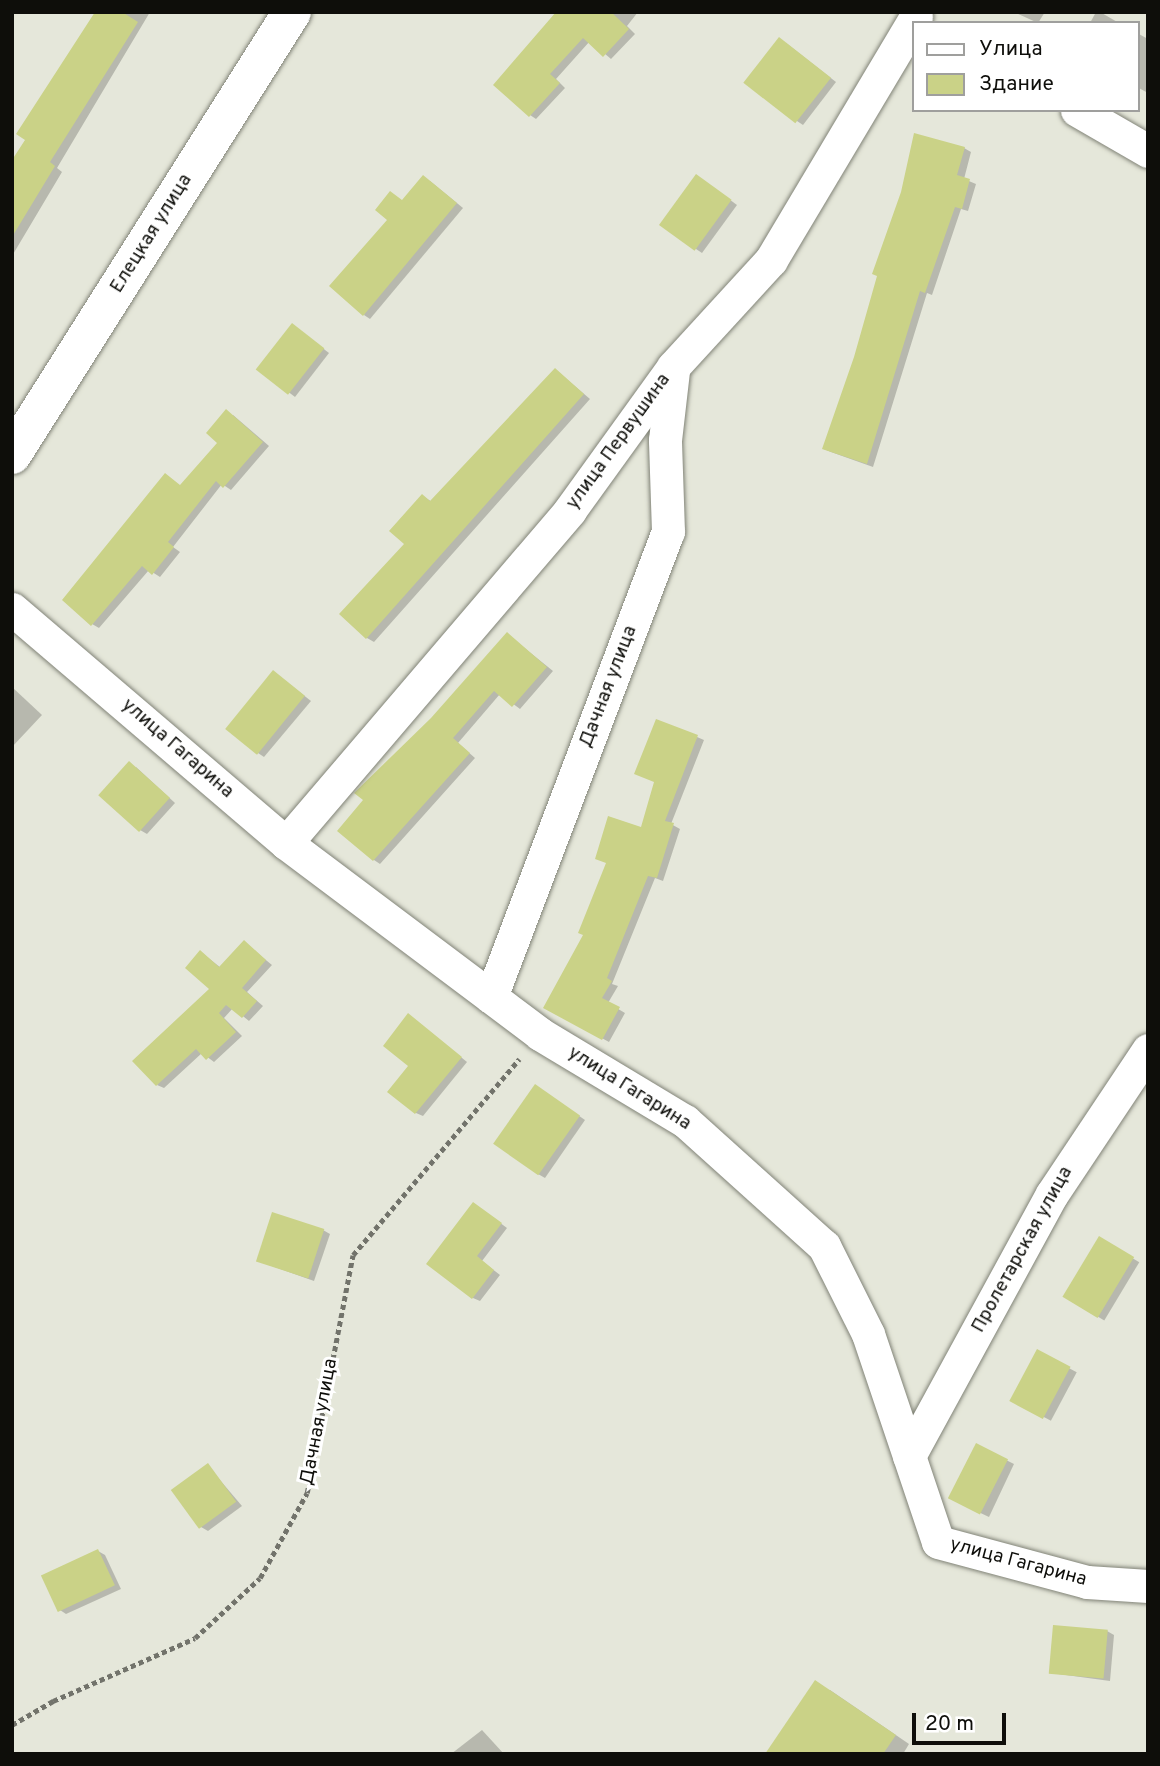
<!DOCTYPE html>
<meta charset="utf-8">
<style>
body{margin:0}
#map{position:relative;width:1160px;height:1766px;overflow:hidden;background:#e5e7da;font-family:Overpass,sans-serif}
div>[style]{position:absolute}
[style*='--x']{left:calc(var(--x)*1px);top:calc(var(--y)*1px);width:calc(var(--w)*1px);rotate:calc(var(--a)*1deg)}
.shadow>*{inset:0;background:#0003;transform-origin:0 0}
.building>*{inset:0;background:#cad287;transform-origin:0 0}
.path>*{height:4.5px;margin-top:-2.25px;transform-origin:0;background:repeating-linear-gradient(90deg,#72736b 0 5px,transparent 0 8.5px)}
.roads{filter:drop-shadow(0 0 2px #818377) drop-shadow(0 0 2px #818377)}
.minor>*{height:33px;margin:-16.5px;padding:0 16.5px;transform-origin:16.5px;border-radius:16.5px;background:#fff}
.secondary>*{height:38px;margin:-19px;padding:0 19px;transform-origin:19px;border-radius:19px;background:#fff}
span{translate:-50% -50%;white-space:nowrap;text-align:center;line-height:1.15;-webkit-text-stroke:6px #fff;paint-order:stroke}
.street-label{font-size:19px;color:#0e0e0a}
.frame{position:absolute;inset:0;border:14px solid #0e0e0a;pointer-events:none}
.legend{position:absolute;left:912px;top:21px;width:228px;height:91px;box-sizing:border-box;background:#fff;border:2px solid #9f9f9d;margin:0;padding:9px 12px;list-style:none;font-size:21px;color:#0e0e0a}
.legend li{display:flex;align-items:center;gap:14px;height:35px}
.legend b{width:35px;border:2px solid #9f9f9d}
.scale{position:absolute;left:912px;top:1713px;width:94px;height:32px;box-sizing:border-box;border:4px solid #0e0e0a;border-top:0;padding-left:9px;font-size:21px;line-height:24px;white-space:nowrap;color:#0e0e0a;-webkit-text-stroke:5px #fff;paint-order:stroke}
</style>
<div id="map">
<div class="shadow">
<i style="clip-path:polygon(97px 12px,150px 12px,57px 168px,62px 172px,12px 256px,12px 164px)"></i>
<i style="clip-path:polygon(561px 12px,638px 12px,627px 26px,635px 34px,611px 59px,590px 41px,556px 79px,565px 88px,536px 119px,530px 115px)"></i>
<i style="clip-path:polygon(1014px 12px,1045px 12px,1038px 23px)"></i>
<i style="clip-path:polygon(1096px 12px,1100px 12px,1119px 23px,1090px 23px)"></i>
<i style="clip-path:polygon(1137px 33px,1148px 39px,1148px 93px,1137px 87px)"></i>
<i style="clip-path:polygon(786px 43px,836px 82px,803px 125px,797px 121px)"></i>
<i style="clip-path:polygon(964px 148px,971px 152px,964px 179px,976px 184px,968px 211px,961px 209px,932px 295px,927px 293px,873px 467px,831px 452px,824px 449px)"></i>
<i style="clip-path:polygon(703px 180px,737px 205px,702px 253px,696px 249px)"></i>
<i style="clip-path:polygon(430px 181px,463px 208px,370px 319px,364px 315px,390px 220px,403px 202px)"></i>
<i style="clip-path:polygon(299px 330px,329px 353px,295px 397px,258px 369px)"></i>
<i style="clip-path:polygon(556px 370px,590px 399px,374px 642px,367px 638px,341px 614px,407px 544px,423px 496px,432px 502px)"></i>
<i style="clip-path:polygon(233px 415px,269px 446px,231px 490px,222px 484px,173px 547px,180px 552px,160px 577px,149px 570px,99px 628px,92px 624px,181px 486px,219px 443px)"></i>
<i style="clip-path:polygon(507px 634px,553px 671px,520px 709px,500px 694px,458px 743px,475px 758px,380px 864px,374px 860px,366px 800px,357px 792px,432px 720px)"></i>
<i style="clip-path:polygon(274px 672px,311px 701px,264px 757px,258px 753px)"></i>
<i style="clip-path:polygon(12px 687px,42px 715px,12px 747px)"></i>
<i style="clip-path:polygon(697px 737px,704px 740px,671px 824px,680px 829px,663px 881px,655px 878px,612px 984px,618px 986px,608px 1003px,625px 1013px,609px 1042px,545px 1007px)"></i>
<i style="clip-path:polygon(136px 767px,175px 803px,147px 834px,140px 830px)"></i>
<i style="clip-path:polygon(244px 942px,272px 965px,247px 992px,263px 1006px,249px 1021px,233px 1008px,224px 1018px,242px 1036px,214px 1062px,202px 1053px,164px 1088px,157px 1085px,211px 989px,201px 952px,221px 968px)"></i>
<i style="clip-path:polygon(415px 1020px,467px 1062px,423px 1116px,416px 1113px,410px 1066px)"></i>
<i style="clip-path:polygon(542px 1090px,585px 1120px,545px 1178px,538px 1174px)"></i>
<i style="clip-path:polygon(480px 1208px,507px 1228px,482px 1261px,500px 1275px,480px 1301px,473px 1298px)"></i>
<i style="clip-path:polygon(323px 1230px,330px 1234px,314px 1281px,258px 1261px)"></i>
<i style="left:1099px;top:1238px;width:47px;height:68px;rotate:31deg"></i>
<i style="left:1037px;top:1351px;width:45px;height:55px;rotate:28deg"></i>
<i style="clip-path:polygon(976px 1445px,1014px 1464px,989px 1517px,957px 1502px)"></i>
<i style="clip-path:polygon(208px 1466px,242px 1506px,208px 1531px,201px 1527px)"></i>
<i style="clip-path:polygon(98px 1551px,105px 1555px,121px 1589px,66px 1614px,60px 1610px)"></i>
<i style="clip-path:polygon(1107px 1631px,1114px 1635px,1110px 1681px,1051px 1673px)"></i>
<i style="clip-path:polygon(830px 1690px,909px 1744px,903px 1754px,777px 1754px)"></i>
<i style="clip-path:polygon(482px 1730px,504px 1754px,451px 1754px)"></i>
</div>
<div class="building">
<i style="clip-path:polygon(95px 12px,122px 12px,138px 22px,50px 162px,55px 166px,12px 237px,12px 160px,25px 140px,16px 134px)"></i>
<i style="clip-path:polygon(556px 12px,611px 12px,629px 29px,603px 57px,583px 38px,550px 74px,560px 83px,529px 117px,493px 85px)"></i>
<i style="left:779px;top:37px;width:66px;height:58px;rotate:38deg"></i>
<i style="clip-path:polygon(914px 133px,965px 147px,957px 175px,970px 179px,962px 209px,955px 207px,925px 293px,920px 291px,867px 464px,822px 449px,854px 357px,877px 276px,872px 274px,901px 192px)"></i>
<i style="left:696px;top:174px;width:44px;height:63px;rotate:36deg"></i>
<i style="clip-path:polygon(423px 175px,457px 203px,363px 316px,329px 286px,387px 220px,375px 210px,390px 191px,402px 200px)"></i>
<i style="left:292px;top:323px;width:41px;height:59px;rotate:38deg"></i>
<i style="clip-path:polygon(555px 368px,584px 394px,366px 639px,339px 614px,404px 544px,389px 531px,422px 494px,430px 501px)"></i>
<i style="clip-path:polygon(226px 409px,263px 442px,223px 488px,216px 481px,168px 542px,174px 547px,152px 575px,142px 566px,91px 626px,62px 600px,165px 473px,180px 485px,217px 443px,206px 433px)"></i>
<i style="clip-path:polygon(507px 632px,547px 667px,512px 707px,494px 691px,453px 738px,470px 753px,373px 861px,337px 831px,363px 800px,354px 793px,431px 718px)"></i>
<i style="left:273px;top:670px;width:41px;height:76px;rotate:39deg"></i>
<i style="clip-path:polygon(656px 719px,698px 735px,665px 821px,674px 823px,657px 878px,648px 876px,607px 978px,612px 981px,602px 998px,620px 1007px,602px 1040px,543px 1008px,583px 935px,578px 933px,606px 863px,595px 859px,608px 816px,641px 827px,654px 782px,634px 774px)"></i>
<i style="left:129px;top:761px;width:55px;height:46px;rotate:42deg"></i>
<i style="clip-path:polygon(244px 940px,266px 960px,242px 988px,257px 1001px,242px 1018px,226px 1005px,219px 1013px,236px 1032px,206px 1060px,196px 1049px,156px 1086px,132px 1061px,209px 989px,185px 968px,200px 950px,219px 967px)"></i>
<i style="clip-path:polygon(408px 1013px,462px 1057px,415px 1114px,387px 1092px,408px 1066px,383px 1046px)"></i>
<i style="left:535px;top:1084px;width:55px;height:73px;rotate:35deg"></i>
<i style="clip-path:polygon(473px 1202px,502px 1223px,477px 1256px,494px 1270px,472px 1299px,426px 1264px)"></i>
<i style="left:272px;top:1212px;width:55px;height:52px;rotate:18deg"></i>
<i style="left:1099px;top:1236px;width:41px;height:71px;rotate:31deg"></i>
<i style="left:1037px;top:1349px;width:38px;height:59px;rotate:28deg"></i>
<i style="left:976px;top:1443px;width:36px;height:62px;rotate:27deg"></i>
<i style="left:208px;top:1463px;width:48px;height:46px;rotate:54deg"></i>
<i style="left:98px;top:1549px;width:40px;height:63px;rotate:65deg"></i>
<i style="left:1053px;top:1625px;width:55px;height:49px;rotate:5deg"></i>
<i style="clip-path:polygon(815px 1680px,896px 1735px,883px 1754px,765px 1754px)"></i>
</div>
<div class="path">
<i style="--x:12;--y:1725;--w:48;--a:-30.3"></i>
<i style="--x:53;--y:1701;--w:155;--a:-23.9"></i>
<i style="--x:195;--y:1638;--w:88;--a:-42.7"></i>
<i style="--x:260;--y:1578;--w:97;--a:-61.1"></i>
<i style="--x:307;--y:1493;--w:242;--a:-79.1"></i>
<i style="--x:353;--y:1255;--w:257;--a:-49.7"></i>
</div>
<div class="roads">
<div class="minor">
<i style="--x:1077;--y:110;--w:82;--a:30"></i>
<i style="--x:12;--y:609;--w:360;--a:40.5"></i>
<i style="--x:286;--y:843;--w:318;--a:36.9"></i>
<i style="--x:540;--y:1034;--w:169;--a:31"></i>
<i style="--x:685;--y:1121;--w:187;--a:42"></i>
<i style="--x:824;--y:1246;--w:98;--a:63.4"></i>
<i style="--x:868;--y:1334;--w:219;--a:71.4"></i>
<i style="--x:938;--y:1542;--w:154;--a:15"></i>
<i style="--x:1087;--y:1582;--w:61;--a:3.8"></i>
<i style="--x:286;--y:843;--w:438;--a:-49.5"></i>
<i style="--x:570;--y:510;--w:176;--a:-54.2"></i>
<i style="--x:673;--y:367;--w:145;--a:-47.5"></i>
<i style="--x:771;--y:260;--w:283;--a:-59.2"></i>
<i style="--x:491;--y:997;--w:498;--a:-69.2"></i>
<i style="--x:668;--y:532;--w:92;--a:-91.9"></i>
<i style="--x:665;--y:440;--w:69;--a:-83.4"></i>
<i style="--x:909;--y:1456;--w:298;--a:-61.4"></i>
<i style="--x:1052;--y:1194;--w:173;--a:-56.3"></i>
</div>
<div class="secondary">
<i style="--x:12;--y:455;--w:524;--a:-57.7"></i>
</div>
</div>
<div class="street-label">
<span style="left:152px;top:234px;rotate:-58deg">Елецкая улица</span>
<span style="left:619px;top:442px;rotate:-54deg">улица Первушина</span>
<span style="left:609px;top:687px;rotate:-69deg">Дачная улица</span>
<span style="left:177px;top:749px;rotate:41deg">улица Гагарина</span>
<span style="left:629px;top:1089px;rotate:32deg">улица Гагарина</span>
<span style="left:1023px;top:1250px;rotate:-61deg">Пролетарская улица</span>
<span style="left:320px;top:1422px;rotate:-79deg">Дачная улица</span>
<span style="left:1018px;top:1563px;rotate:15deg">улица Гагарина</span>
</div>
<div class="frame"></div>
<ul class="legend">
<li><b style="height:9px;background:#fff"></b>Улица</li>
<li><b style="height:19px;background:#cad287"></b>Здание</li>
</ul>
<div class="scale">20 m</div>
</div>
